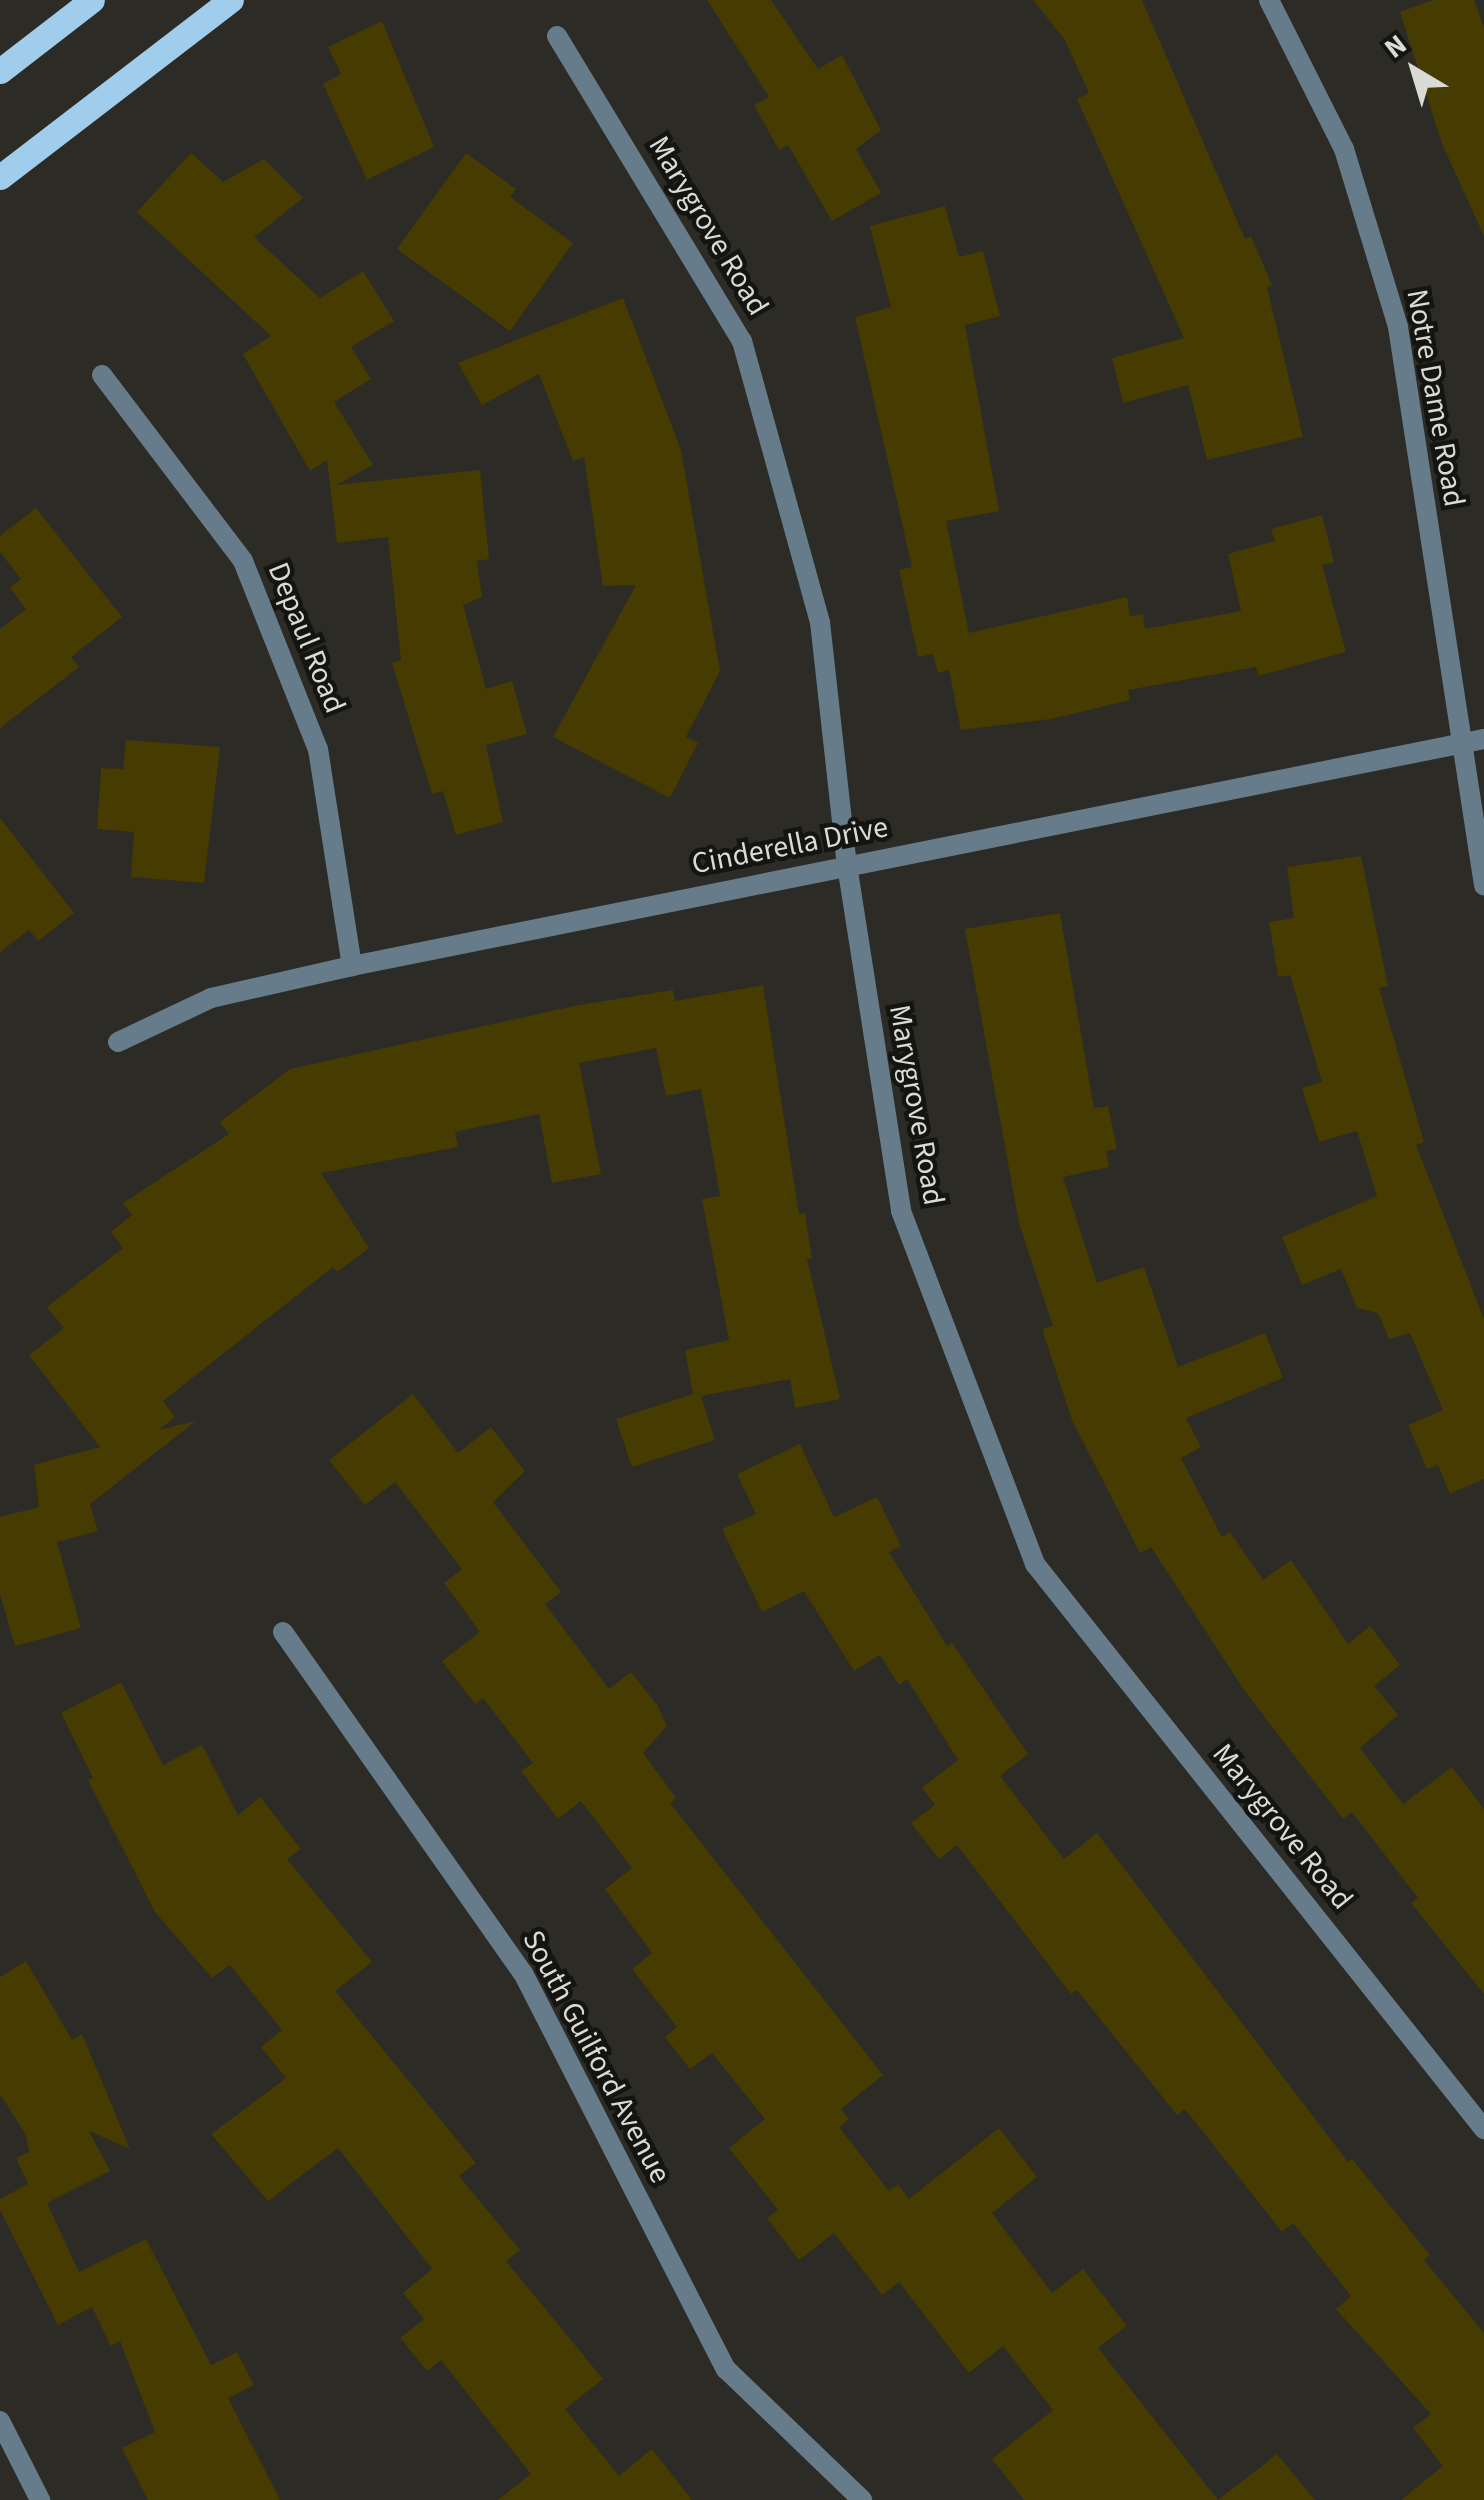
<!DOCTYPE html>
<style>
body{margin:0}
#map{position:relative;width:1484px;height:2500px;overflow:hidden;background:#2c2b26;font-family:"Source Sans 3",sans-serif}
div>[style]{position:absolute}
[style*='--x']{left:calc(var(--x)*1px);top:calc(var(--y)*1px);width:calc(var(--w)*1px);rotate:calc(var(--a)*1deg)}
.building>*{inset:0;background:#463b00}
.street>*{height:20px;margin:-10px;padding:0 10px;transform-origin:10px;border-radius:10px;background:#677c8b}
.primary>*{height:25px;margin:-12.5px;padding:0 12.5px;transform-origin:12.5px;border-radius:12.5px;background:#a1cdec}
span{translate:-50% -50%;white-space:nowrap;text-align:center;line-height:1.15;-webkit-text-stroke:9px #141411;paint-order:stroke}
.street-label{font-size:30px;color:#dadad6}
.north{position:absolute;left:1364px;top:20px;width:100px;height:100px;-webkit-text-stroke:8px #141411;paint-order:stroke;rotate:322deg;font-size:28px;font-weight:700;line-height:40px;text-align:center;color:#dadad6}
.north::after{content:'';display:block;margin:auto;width:35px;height:45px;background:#dadad6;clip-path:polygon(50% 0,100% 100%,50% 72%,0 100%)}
</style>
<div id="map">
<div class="building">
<i style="clip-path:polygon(707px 0,771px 0,818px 69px,842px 55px,881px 130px,856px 149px,881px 193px,832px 221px,788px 145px,779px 150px,754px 105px,769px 97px)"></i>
<i style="clip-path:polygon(1033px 0,1142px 0,1245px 239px,1251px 236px,1272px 285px,1267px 287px,1303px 437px,1207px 460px,1188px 385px,1123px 403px,1112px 358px,1184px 338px,1077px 99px,1089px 93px,1065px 40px)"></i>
<i style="clip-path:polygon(1433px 0,1474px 0,1484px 27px,1484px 236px,1442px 144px,1400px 12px)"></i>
<i style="clip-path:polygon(382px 21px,434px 147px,367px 180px,323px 84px,341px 74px,328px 47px)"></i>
<i style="clip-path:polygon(191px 153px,223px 182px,264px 159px,303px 198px,254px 237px,320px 298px,363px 271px,394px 321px,351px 347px,371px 379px,334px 402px,373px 465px,336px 485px,480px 470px,489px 559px,477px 561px,482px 597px,463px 605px,486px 689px,512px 681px,527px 734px,486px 745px,503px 822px,456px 835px,443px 791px,432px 794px,392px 663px,401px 660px,388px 537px,337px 543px,327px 460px,310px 471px,243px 354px,271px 336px,137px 212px)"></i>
<i style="clip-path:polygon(466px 153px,516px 189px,510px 197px,573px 243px,510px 331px,397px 249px)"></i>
<i style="clip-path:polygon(945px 206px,959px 257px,983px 251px,1000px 316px,965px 325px,999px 511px,946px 521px,969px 633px,1127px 597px,1130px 616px,1143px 614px,1145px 629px,1241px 611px,1228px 554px,1275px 541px,1271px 529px,1322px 515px,1334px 562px,1322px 565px,1346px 652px,1258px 676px,1256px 667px,1128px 690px,1130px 700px,1051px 719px,961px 730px,949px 670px,938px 673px,933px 654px,918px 657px,899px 570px,912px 567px,855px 317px,891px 307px,870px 226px)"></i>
<i style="clip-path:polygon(623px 298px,681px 450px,720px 671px,686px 737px,698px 743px,670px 798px,553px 737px,636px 585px,603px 586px,584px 457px,573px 461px,539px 374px,482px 405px,458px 363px)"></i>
<i style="clip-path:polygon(36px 508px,122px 617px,71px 657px,79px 667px,0 728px,0 629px,26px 609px,10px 588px,21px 579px,0 552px,0 536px)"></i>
<i style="clip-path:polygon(126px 740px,220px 747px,204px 883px,131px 877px,134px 832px,97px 829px,101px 768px,123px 769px)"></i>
<i style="clip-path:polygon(0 818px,74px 913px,38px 941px,29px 930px,0 952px)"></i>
<i style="clip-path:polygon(1361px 856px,1388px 986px,1379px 988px,1424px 1142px,1416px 1145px,1484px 1319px,1484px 1479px,1450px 1494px,1438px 1465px,1427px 1469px,1408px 1425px,1443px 1410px,1410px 1333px,1389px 1339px,1378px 1313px,1357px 1308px,1341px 1269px,1302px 1285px,1282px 1237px,1377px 1196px,1357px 1131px,1319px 1142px,1302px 1088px,1322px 1082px,1290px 975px,1278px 977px,1269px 922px,1294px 918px,1287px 867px)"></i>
<i style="clip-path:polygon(1060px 913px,1094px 1108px,1108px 1106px,1117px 1149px,1106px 1151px,1109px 1167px,1063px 1177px,1097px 1283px,1144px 1267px,1178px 1367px,1265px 1333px,1283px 1378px,1186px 1418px,1201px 1447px,1181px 1458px,1222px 1537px,1230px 1532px,1263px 1580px,1291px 1560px,1348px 1644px,1370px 1626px,1400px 1665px,1374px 1686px,1398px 1715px,1360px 1748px,1403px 1804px,1452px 1767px,1484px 1809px,1484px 1994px,1411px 1903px,1418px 1898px,1352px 1812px,1343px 1819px,1244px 1690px,1151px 1547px,1140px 1553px,1072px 1420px,1042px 1329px,1053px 1326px,1019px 1223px,965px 929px)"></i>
<i style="clip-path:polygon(763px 985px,799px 1214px,805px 1213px,812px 1258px,807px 1259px,840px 1399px,795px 1408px,790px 1379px,701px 1396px,715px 1440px,632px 1467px,616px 1419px,693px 1394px,685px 1350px,729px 1340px,702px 1199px,720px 1196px,701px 1089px,666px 1096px,656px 1048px,579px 1063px,601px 1174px,552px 1183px,539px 1114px,455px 1132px,458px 1147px,321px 1173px,369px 1248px,337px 1272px,333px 1267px,163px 1401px,175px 1417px,159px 1430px,196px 1421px,90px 1504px,98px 1531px,57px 1542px,81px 1628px,15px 1646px,0 1594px,0 1517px,39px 1507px,34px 1465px,100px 1447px,29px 1355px,64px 1328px,47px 1307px,123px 1248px,111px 1232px,132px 1215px,123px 1203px,229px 1134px,220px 1122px,290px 1069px,579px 1005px,673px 990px,675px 1001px)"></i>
<i style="clip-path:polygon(413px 1394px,458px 1453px,491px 1427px,525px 1471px,493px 1502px,561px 1592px,545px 1604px,609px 1689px,631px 1672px,658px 1706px,667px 1726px,643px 1753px,676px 1798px,670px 1803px,883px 2075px,841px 2109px,849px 2119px,839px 2127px,889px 2191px,898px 2184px,909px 2199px,999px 2128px,1037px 2177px,992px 2213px,1052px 2293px,1083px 2269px,1127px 2326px,1098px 2348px,1218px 2500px,1277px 2454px,1315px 2500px,1024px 2500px,992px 2459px,1053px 2410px,1003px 2346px,969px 2373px,899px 2282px,882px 2295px,834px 2233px,799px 2260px,767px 2218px,778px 2210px,729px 2148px,765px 2119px,712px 2053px,690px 2069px,665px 2037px,677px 2027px,632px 1969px,652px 1953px,605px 1889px,632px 1868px,581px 1801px,558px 1819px,521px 1771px,533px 1763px,483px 1698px,475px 1704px,442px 1661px,480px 1632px,444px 1583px,462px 1569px,395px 1482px,365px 1505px,329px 1460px)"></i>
<i style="clip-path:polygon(800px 1444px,834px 1517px,877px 1497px,901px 1546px,889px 1552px,947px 1646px,952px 1643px,1028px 1754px,1000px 1776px,1064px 1859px,1097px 1833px,1348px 2162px,1352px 2159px,1430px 2255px,1424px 2260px,1484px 2333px,1484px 2500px,1401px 2500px,1443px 2466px,1413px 2428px,1431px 2414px,1336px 2309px,1351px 2296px,1293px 2223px,1282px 2232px,1185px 2109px,1177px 2115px,1077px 1990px,1071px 1994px,957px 1845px,939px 1859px,911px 1823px,935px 1805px,922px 1788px,958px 1760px,907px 1679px,899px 1685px,880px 1655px,854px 1671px,804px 1591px,762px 1612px,722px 1529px,756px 1514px,737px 1474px)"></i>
<i style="clip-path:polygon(121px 1682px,163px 1765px,202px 1745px,238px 1815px,260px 1797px,301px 1849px,287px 1859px,372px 1962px,335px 1991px,476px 2163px,459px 2176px,520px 2250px,506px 2261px,603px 2379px,565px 2409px,619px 2476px,652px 2449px,692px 2500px,498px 2500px,531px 2474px,441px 2360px,427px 2371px,400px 2338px,424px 2319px,403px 2293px,432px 2269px,338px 2148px,268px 2201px,211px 2134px,286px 2078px,261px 2047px,282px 2030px,230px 1965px,212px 1978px,155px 1912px,88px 1780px,93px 1778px,61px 1713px)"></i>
<i style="clip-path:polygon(26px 1961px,72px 2040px,82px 2034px,130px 2149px,89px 2131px,110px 2171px,47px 2203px,79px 2272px,146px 2239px,211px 2365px,237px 2352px,254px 2385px,228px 2398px,280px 2500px,148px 2500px,122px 2448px,155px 2432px,120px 2341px,111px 2346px,92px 2307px,58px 2325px,0 2210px,0 2199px,28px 2184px,16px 2158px,29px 2152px,26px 2135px,0 2094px,0 1977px)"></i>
</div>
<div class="street">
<i style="--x:1269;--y:0;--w:167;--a:63.3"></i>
<i style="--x:1344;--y:149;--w:186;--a:73.1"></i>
<i style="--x:1398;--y:327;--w:565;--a:81.24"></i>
<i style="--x:557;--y:36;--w:357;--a:58.8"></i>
<i style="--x:742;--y:341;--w:292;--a:74.5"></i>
<i style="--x:820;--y:622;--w:244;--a:83.7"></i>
<i style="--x:847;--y:865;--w:350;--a:81.1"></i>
<i style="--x:901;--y:1211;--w:378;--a:69.2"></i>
<i style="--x:1035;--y:1564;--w:722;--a:51.53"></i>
<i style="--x:102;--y:375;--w:233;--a:52.8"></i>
<i style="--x:243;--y:561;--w:202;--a:68.3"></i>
<i style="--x:318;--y:749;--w:220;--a:81.1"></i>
<i style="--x:118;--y:1042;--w:103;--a:-25.3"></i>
<i style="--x:211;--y:998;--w:145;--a:-12.8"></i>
<i style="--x:352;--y:966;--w:1155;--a:-11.34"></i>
<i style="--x:283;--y:1632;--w:417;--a:54.9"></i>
<i style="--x:523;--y:1973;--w:445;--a:62.9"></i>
<i style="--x:726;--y:2369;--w:189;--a:43.9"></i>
<i style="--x:0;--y:2421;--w:89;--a:63.1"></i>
</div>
<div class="primary">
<i style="--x:0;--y:71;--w:116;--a:-37.7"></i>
<i style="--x:0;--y:177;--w:291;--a:-37.5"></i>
</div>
<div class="street-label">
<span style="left:708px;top:226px;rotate:59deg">Marygrove Road</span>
<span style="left:1435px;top:398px;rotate:80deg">Notre Dame Road</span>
<span style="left:306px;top:638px;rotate:68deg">Depaul Road</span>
<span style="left:790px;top:846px;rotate:-11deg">Cinderella Drive</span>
<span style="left:916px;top:1105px;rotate:80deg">Marygrove Road</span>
<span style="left:1282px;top:1827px;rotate:51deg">Marygrove Road</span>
<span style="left:596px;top:2057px;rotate:62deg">South Guilford Avenue</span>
</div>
<div class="north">N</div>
</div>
